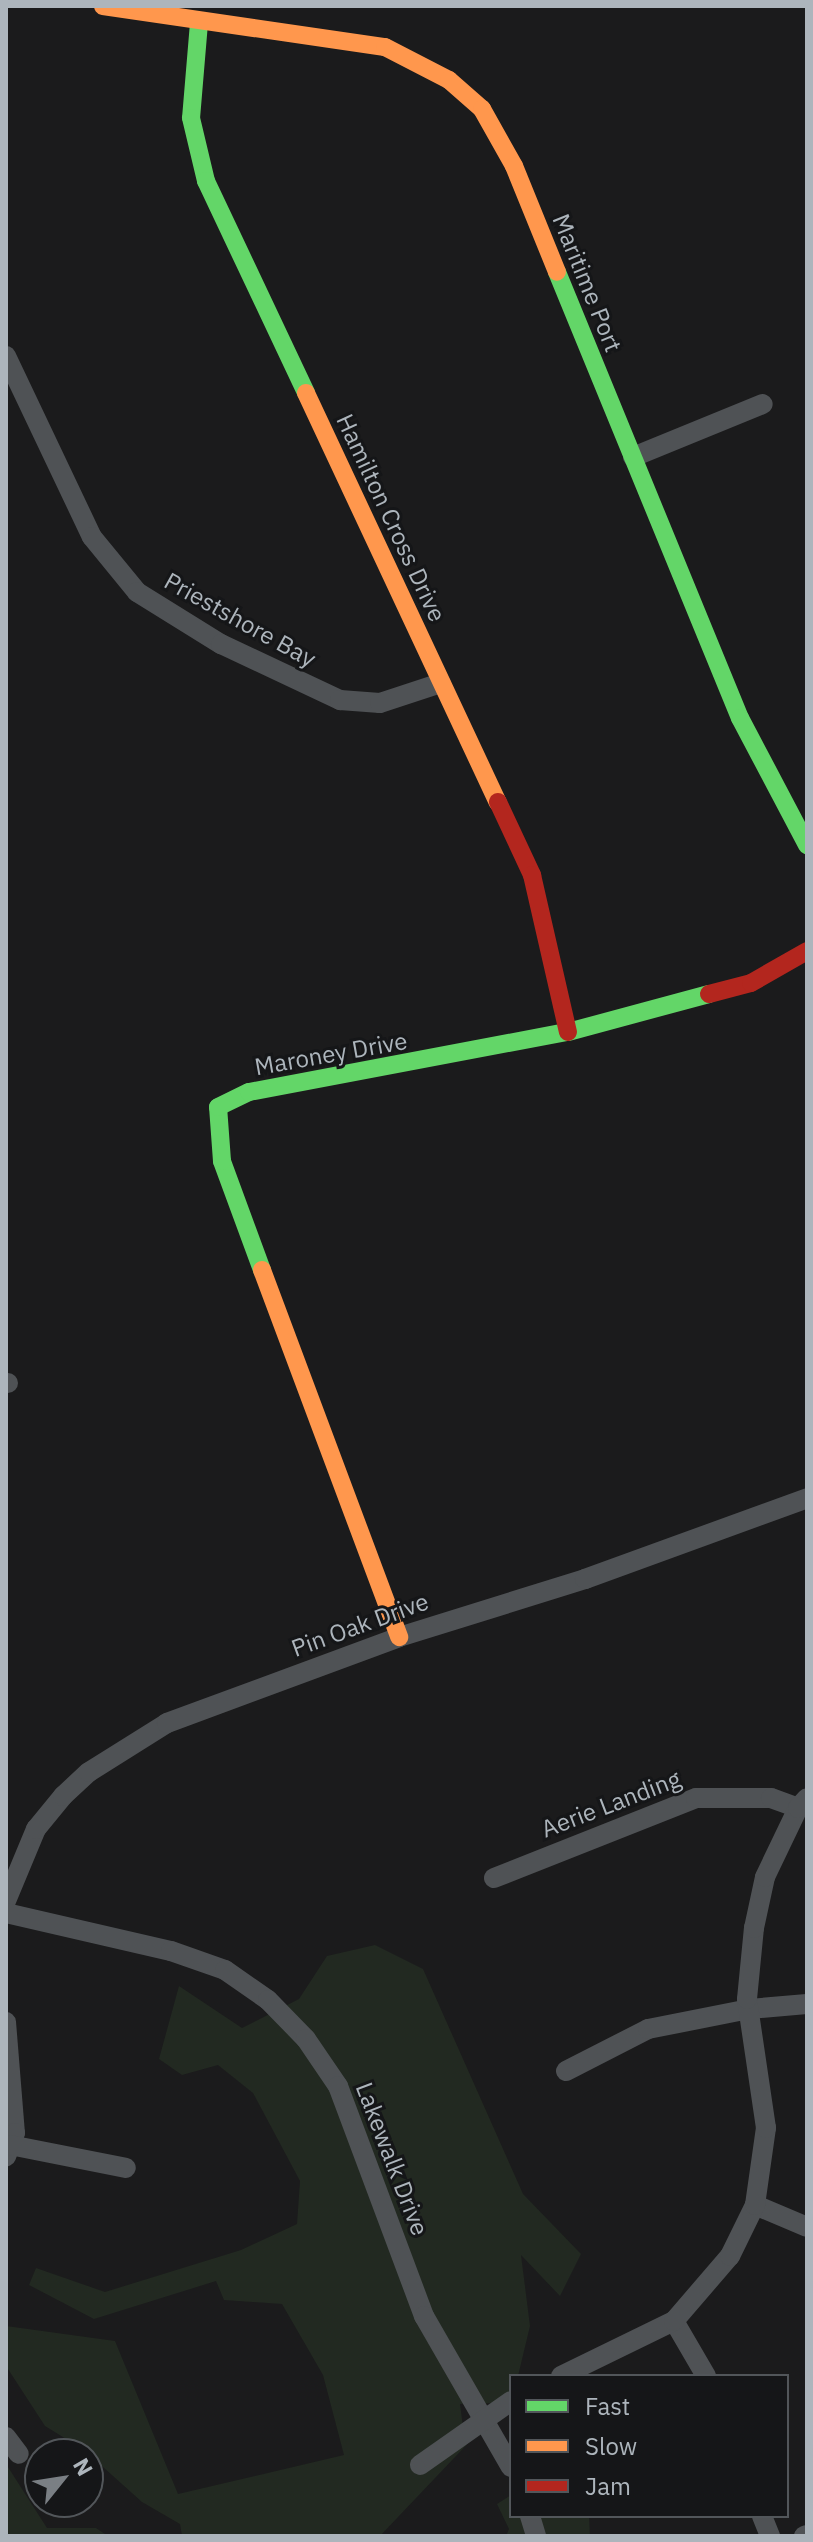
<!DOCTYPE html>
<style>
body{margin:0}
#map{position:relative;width:813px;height:2542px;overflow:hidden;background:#1b1b1c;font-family:"IBM Plex Sans",sans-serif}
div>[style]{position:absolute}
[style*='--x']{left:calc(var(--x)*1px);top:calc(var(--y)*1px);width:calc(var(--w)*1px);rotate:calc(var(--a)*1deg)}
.green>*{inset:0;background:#222921}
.street>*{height:20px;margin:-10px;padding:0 10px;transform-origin:10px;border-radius:10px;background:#4f5255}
.fast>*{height:18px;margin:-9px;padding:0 9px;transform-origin:9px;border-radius:9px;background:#63d668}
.slow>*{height:18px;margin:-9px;padding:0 9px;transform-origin:9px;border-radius:9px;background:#ff974d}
.jam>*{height:18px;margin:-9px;padding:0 9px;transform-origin:9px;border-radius:9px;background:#b3261e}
span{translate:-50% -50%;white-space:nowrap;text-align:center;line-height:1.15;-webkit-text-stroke:6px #151618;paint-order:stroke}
.street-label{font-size:24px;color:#adb5bc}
.frame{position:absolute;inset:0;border:8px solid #adb5bc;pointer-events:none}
.legend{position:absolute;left:509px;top:2374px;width:280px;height:144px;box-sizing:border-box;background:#151618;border:2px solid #52565a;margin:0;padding:10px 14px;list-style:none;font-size:24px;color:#adb5bc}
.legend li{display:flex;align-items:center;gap:16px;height:40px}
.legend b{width:40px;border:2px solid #52565a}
.north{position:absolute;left:24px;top:2438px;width:80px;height:80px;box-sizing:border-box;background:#151618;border:2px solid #52565a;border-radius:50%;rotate:60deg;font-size:22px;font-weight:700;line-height:32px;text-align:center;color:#adb5bc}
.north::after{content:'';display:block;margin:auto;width:28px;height:36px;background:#7a7f84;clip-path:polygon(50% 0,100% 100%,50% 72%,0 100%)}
</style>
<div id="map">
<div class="green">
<i style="clip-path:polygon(375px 1945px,423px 1969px,523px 2194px,581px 2254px,560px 2296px,521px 2255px,530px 2326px,518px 2376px,511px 2376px,511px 2389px,499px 2403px,460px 2404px,463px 2427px,474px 2437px,380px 2536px,182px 2536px,180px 2524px,142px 2502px,84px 2450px,45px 2426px,6px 2366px,6px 2326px,115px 2341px,178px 2494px,344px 2455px,323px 2375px,282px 2304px,224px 2300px,216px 2281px,94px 2319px,29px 2285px,36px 2268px,105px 2292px,241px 2250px,297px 2224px,300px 2181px,253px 2093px,218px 2065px,182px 2075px,159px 2059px,179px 1986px,242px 2028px,299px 1999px,327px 1956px)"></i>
<i style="clip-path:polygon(6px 2464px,47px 2528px,96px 2528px,108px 2536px,6px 2536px)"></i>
<i style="clip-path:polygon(511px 2495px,511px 2516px,589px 2516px,590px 2536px,506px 2536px,509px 2529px,497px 2504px)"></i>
</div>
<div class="street">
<i style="--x:6;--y:356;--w:200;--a:64.6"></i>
<i style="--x:92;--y:537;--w:71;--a:50.7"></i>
<i style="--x:137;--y:592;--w:99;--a:31.8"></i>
<i style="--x:221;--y:644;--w:132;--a:25.2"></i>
<i style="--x:340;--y:700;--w:40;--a:4.3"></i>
<i style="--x:380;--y:703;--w:64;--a:-18.2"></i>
<i style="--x:633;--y:457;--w:140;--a:-22.2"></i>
<i style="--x:6;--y:1383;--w:2;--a:0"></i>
<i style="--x:494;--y:1878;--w:217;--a:-21.6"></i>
<i style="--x:696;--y:1798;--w:75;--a:0"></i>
<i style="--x:771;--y:1798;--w:29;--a:20"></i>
<i style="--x:6;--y:1901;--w:78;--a:-67.4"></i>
<i style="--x:36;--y:1829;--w:43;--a:-50.7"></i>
<i style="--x:63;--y:1796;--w:35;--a:-43"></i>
<i style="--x:89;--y:1772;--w:92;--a:-32.1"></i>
<i style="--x:167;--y:1723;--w:247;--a:-20.3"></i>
<i style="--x:399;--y:1637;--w:195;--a:-17.3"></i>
<i style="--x:585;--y:1579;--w:236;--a:-20"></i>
<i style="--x:6;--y:1913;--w:169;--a:13"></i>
<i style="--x:171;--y:1951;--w:57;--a:19.4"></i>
<i style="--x:225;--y:1970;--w:52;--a:34.9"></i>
<i style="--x:268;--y:2000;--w:54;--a:45.7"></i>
<i style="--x:306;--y:2039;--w:57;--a:55.8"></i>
<i style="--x:338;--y:2086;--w:246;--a:69.5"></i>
<i style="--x:424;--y:2316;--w:174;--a:60.1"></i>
<i style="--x:6;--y:2022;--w:111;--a:85.4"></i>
<i style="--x:15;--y:2133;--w:25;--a:111"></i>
<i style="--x:566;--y:2071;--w:92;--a:-27.1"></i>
<i style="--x:648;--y:2029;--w:103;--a:-11.2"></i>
<i style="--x:749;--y:2009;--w:58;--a:-4.9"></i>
<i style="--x:10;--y:2145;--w:118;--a:11.2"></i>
<i style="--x:755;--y:2205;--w:56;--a:22.9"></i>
<i style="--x:674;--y:2321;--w:64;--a:59.8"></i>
<i style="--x:561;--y:2376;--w:126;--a:-26"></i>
<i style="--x:674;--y:2321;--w:86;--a:-49.3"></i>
<i style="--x:730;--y:2256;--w:57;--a:-63.9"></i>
<i style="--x:755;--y:2205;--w:78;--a:-81.9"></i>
<i style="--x:766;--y:2128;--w:130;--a:-98.4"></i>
<i style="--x:747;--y:1999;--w:71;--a:-84.4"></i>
<i style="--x:754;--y:1928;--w:52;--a:-77.8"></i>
<i style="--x:765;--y:1877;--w:76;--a:-64.4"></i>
<i style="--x:798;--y:1808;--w:13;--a:-48"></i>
<i style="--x:6;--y:2437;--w:21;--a:53"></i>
<i style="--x:420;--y:2465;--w:111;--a:-35.1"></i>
<i style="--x:530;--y:2516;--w:21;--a:73"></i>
<i style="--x:762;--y:2516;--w:22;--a:68"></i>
<i style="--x:804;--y:2536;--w:3;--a:-18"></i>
</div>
<div class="fast">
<i style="--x:199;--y:23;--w:95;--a:94.8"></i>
<i style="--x:191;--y:118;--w:65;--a:76.6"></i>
<i style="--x:206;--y:181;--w:234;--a:64.7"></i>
<i style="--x:557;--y:272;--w:482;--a:67.7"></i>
<i style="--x:740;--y:718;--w:144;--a:62.2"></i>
<i style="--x:262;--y:1270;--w:116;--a:-110.2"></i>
<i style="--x:222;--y:1161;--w:54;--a:-94.2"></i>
<i style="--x:218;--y:1107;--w:34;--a:-26"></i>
<i style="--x:249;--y:1092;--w:325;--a:-10.7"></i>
<i style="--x:568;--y:1032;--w:146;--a:-15.1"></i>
</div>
<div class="slow">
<i style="--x:103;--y:6;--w:285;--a:8.3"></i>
<i style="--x:385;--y:47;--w:72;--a:27.3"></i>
<i style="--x:449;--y:80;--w:44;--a:41.3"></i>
<i style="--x:482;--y:109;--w:65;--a:60.7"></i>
<i style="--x:514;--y:166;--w:114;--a:67.9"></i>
<i style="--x:306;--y:393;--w:452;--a:64.9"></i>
<i style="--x:262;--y:1270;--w:392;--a:69.5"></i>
</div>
<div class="jam">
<i style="--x:498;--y:802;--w:81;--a:65"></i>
<i style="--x:532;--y:875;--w:161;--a:77.1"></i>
<i style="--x:709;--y:994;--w:43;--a:-14.7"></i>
<i style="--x:751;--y:983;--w:64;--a:-29.7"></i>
</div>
<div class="street-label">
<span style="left:587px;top:283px;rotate:68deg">Maritime Port</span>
<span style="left:391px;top:518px;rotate:65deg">Hamilton Cross Drive</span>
<span style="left:240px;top:620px;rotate:29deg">Priestshore Bay</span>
<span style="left:331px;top:1054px;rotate:-10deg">Maroney Drive</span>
<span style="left:360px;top:1625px;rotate:-20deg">Pin Oak Drive</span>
<span style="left:611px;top:1804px;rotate:-21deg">Aerie Landing</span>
<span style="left:392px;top:2159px;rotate:69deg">Lakewalk Drive</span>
</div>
<div class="frame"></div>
<ul class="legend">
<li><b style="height:10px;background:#63d668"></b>Fast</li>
<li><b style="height:10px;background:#ff974d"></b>Slow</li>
<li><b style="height:10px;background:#b3261e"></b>Jam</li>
</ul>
<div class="north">N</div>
</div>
